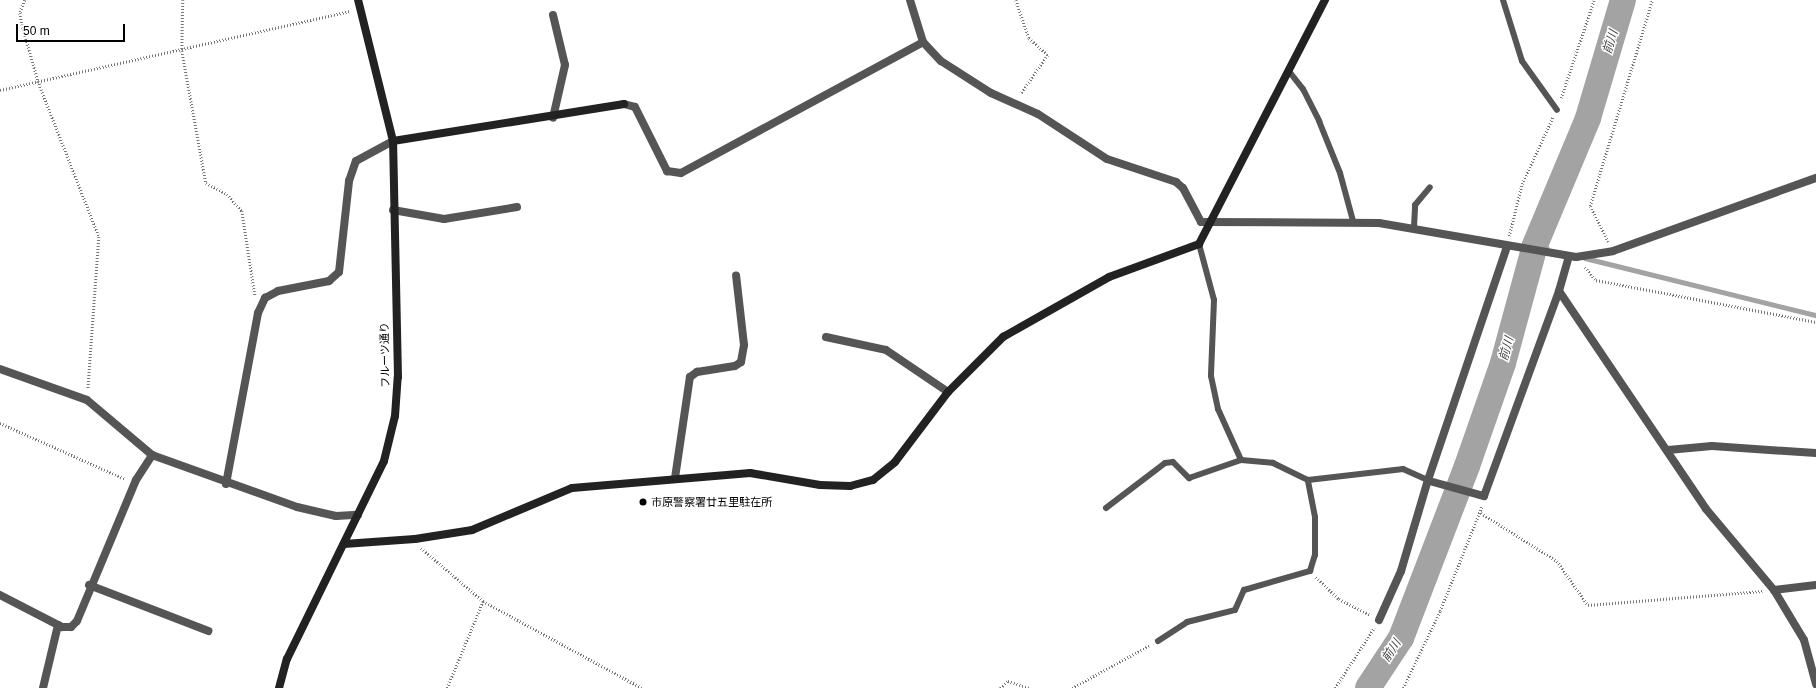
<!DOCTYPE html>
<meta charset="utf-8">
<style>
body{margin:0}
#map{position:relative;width:1816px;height:688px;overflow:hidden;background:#fff;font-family:Arial,"Noto Sans JP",sans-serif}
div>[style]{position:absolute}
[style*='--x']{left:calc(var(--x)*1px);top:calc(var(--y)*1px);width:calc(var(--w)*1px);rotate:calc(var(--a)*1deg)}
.stream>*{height:4.5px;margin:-2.25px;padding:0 2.25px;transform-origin:2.25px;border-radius:2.25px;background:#a3a3a3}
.river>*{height:26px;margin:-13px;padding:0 13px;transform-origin:13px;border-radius:13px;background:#a3a3a3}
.path>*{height:2.5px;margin-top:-1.25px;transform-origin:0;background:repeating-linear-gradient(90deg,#777 0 1px,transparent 0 3px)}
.lane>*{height:6px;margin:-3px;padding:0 3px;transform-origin:3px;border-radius:3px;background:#555}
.street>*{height:8px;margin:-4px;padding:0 4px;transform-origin:4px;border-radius:4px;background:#555}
.secondary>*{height:8px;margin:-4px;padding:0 4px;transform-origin:4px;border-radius:4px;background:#222}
.dots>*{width:11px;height:11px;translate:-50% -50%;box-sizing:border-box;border:2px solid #fff;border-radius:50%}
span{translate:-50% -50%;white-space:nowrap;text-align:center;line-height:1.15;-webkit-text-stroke:3px #fff;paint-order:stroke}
.street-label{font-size:11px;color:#000}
.poi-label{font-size:11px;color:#000}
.left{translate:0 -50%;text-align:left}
.water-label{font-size:12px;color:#444;font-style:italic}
.scale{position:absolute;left:16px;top:24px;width:109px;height:18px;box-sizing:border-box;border:2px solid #000;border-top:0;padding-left:5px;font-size:12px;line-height:14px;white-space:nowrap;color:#000;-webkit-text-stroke:3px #fff;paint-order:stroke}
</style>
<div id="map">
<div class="stream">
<i style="--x:1535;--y:245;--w:12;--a:14"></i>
<i style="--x:1585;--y:258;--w:238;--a:13.9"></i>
</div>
<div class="river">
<i style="--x:1368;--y:688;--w:60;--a:-56.6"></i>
<i style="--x:1401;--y:638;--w:184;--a:-69"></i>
<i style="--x:1467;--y:466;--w:109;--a:-70.7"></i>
<i style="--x:1503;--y:363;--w:122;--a:-74.8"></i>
<i style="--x:1535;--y:245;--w:138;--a:-67.3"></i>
<i style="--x:1588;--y:118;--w:123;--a:-73.5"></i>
</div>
<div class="path">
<i style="--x:25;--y:0;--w:14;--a:111"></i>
<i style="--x:20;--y:13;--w:11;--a:80"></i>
<i style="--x:22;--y:24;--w:59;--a:74.3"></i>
<i style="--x:38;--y:81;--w:168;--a:68.6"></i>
<i style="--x:99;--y:237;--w:153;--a:94.1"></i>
<i style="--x:183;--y:0;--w:51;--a:91.1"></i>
<i style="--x:182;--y:51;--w:134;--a:79.7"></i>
<i style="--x:206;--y:183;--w:24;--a:28"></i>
<i style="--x:227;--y:194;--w:23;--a:49"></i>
<i style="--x:242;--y:211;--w:85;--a:81.2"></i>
<i style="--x:1016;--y:0;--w:40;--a:71.1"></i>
<i style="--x:1029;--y:38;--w:25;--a:42"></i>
<i style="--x:1048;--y:55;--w:47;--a:124.7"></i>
<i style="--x:0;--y:90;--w:359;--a:-12.7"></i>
<i style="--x:1561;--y:98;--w:103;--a:-71.4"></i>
<i style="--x:1509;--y:236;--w:54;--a:-76"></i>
<i style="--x:1522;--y:184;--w:74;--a:-65.2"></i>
<i style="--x:1608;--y:242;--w:40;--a:-116.6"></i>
<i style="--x:1590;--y:206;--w:215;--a:-73.2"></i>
<i style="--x:1585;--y:267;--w:17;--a:50"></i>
<i style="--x:1596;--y:280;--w:224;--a:10.8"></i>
<i style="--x:0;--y:423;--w:137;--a:24.1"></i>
<i style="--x:1481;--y:513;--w:90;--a:32.3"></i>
<i style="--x:1557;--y:561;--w:54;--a:54.8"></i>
<i style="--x:1588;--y:605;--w:175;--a:-4.6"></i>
<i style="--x:421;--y:548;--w:82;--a:40.5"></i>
<i style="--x:483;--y:601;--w:181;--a:28.7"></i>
<i style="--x:1316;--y:577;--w:32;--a:44"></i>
<i style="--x:1339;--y:599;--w:35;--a:27"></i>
<i style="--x:447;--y:688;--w:94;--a:-67.5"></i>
<i style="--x:1000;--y:688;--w:11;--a:-41"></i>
<i style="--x:1008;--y:681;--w:23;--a:18"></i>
<i style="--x:1072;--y:688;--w:89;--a:-28.9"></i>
<i style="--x:1335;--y:688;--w:72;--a:-57"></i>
<i style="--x:1403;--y:688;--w:85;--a:-64.3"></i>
<i style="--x:1440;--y:611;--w:113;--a:-68.2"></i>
</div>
<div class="lane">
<i style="--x:1503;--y:0;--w:64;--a:72.7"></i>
<i style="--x:1522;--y:61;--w:60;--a:54.5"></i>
<i style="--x:1288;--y:70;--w:24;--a:52"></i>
<i style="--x:1303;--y:89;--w:36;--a:63"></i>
<i style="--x:1319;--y:121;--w:56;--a:68"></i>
<i style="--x:1340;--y:173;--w:50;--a:74.8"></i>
<i style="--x:1414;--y:227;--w:22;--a:-87"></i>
<i style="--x:1415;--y:205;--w:23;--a:-50"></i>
<i style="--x:1199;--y:244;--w:58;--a:75"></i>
<i style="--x:1214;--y:300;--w:76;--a:92.3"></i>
<i style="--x:1211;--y:376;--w:34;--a:78"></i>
<i style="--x:1218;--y:409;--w:56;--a:65.7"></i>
<i style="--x:1241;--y:460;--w:32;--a:5"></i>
<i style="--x:1273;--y:463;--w:39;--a:26"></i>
<i style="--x:1308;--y:480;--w:96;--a:-6.6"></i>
<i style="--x:1403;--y:469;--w:30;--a:24"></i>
<i style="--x:1106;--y:508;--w:74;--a:-37.3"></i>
<i style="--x:1165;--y:463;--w:8;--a:-7"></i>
<i style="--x:1173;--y:462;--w:23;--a:45"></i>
<i style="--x:1189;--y:478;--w:55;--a:-19.1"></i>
<i style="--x:1158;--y:641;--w:35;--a:-33"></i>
<i style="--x:1187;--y:622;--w:49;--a:-14"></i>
<i style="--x:1235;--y:610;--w:22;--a:-66"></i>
<i style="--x:1244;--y:590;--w:69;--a:-16.1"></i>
<i style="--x:1310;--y:571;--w:17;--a:-73"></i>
<i style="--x:1315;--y:555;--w:38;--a:-90"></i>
<i style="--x:1315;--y:517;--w:38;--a:-101"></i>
</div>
<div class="street">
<i style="--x:910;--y:0;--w:44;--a:72.8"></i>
<i style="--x:923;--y:42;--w:26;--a:47"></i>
<i style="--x:941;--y:61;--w:59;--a:32.6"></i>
<i style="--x:991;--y:93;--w:51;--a:24.1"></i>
<i style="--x:1038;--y:114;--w:82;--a:33.1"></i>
<i style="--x:1107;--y:159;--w:73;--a:18.4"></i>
<i style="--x:1176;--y:182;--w:9;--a:41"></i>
<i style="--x:1183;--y:188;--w:38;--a:62"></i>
<i style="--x:1201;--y:222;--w:178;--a:0.3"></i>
<i style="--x:1379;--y:223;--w:200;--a:9.8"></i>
<i style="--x:1576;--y:257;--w:37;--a:-9"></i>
<i style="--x:1613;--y:251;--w:216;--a:-19.8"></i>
<i style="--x:553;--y:15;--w:51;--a:76.5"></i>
<i style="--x:565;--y:65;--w:54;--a:102.8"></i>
<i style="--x:624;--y:104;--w:11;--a:15"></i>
<i style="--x:635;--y:107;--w:72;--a:63.4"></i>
<i style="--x:667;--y:171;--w:14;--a:8"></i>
<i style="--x:681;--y:173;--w:275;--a:-28.4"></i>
<i style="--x:393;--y:210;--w:52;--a:10"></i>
<i style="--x:444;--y:219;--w:74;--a:-9.3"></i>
<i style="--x:1569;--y:256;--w:36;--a:106"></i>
<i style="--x:1559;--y:291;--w:263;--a:56"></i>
<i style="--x:1706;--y:509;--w:106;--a:50"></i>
<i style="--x:1774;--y:590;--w:58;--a:59"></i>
<i style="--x:1804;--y:640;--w:46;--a:74.7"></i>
<i style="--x:826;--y:337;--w:61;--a:12.2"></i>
<i style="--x:886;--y:350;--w:75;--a:34.1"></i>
<i style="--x:0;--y:369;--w:92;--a:19.6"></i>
<i style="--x:87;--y:400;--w:85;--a:40.2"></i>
<i style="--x:152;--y:455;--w:154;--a:19.7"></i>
<i style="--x:297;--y:507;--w:40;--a:13"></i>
<i style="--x:336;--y:516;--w:22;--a:-3"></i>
<i style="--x:1668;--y:450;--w:44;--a:-5.2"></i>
<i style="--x:1712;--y:446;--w:104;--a:3.9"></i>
<i style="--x:675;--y:478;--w:102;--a:-81.6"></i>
<i style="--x:690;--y:377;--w:9;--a:-36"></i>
<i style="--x:697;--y:372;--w:38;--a:-9"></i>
<i style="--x:735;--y:366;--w:7;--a:-34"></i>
<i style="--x:741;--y:362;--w:17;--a:-80"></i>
<i style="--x:744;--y:345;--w:70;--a:-96.5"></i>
<i style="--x:1433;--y:482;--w:53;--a:15.4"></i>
<i style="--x:1484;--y:496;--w:218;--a:-69.9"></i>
<i style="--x:226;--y:484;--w:174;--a:-79.4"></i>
<i style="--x:258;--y:313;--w:17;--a:-65"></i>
<i style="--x:265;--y:298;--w:15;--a:-28"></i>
<i style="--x:278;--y:291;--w:52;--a:-11.1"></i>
<i style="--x:329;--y:281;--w:13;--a:-42"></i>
<i style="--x:339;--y:272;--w:92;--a:-83.7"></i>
<i style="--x:349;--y:181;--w:21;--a:-71"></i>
<i style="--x:356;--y:161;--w:42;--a:-28.4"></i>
<i style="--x:89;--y:585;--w:128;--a:21.1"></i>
<i style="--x:1774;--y:590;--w:42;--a:-6.8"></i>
<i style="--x:0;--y:595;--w:70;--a:27.3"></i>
<i style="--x:62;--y:627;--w:9;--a:0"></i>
<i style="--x:71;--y:627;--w:8;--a:-45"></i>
<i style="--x:77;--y:621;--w:153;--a:-67.3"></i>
<i style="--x:136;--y:480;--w:30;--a:-57"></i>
<i style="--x:1379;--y:620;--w:54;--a:-65.8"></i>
<i style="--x:1401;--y:571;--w:95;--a:-73.5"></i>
<i style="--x:1428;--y:480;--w:247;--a:-71.3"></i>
<i style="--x:43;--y:688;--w:65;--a:-76.6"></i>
</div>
<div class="secondary">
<i style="--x:393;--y:141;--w:234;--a:-9.1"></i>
<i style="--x:344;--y:544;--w:71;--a:-4"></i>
<i style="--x:415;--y:539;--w:58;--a:-9"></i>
<i style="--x:472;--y:530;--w:108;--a:-22.8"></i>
<i style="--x:572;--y:488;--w:179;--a:-4.8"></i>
<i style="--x:750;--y:473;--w:71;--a:9.7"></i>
<i style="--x:820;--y:485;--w:30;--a:2"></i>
<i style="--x:850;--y:486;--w:24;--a:-15"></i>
<i style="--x:873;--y:480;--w:28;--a:-39"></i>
<i style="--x:895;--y:462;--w:88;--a:-52.9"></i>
<i style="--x:948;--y:392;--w:78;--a:-45"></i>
<i style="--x:1003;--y:337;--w:122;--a:-29.5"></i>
<i style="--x:1109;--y:277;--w:96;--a:-20.1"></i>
<i style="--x:1199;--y:244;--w:275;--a:-62.7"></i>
<i style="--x:279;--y:688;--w:30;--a:-75"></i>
<i style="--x:287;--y:659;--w:220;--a:-63.9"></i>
<i style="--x:384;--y:461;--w:46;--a:-76.3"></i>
<i style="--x:395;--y:416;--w:39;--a:-86"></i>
<i style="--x:398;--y:377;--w:236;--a:-91.2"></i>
<i style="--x:393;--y:141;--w:145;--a:-103.9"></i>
</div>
<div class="dots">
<i style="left:643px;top:502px;background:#000"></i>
</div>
<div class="street-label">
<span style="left:385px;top:355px;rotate:-91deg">フルーツ通り</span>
</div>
<div class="poi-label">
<span class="left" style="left:651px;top:502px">市原警察署廿五里駐在所</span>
</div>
<div class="water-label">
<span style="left:1611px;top:42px;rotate:-73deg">前川</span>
<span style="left:1507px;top:349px;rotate:-74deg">前川</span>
<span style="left:1392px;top:651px;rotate:-57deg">前川</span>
</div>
<div class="scale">50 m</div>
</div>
